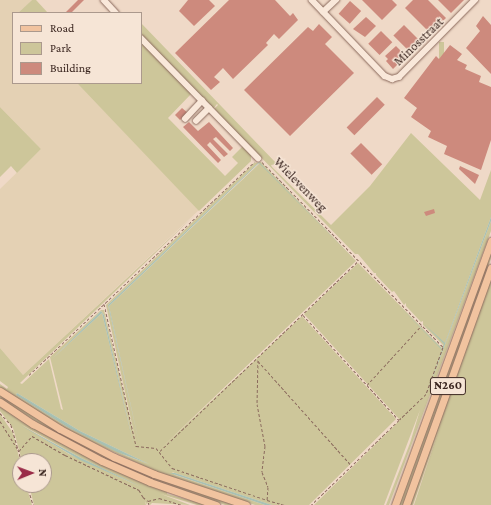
<!DOCTYPE html>
<style>
body{margin:0}
#map{position:relative;width:491px;height:505px;overflow:hidden;background:#efd9c7;font-family:"Crimson Pro",serif}
div>[style]{position:absolute}
[style*='--x']{left:calc(var(--x)*1px);top:calc(var(--y)*1px);width:calc(var(--w)*1px);rotate:calc(var(--a)*1deg)}
.farmland>*{inset:0;background:#e4d1b4}
.green>*{inset:0;background:#cdc69a;transform-origin:0 0}
.water>*{inset:0;background:#a8c2b4}
.building>*{inset:0;background:#cd8a7d;transform-origin:0 0}
.path>*{height:1px;margin-top:-0.5px;transform-origin:0;background:repeating-linear-gradient(90deg,#8a695c 0 3px,transparent 0 5px)}
.roads{filter:drop-shadow(0 0 1px #8a695c) drop-shadow(0 0 1px #8a695c)}
.minor>*{height:5.5px;margin:-2.75px;padding:0 2.75px;transform-origin:2.75px;border-radius:2.75px;background:#f9e8da}
.major>*{height:7px;margin:-3.5px;padding:0 3.5px;transform-origin:3.5px;border-radius:3.5px;background:#f1c39f}
span{translate:-50% -50%;white-space:nowrap;text-align:center;line-height:1.15;-webkit-text-stroke:3px #f6e5d6;paint-order:stroke}
.shield-label span{padding:1px 3px;background:#f6e5d6;border:1px solid;border-radius:3px;-webkit-text-stroke-width:0}
.shield-label{font-size:12px;color:#3b2620;font-weight:700}
.street-label{font-size:13px;color:#3b2620}
.legend{position:absolute;left:12px;top:12px;width:130px;height:72px;box-sizing:border-box;background:#f6e5d6;border:1px solid #ab998d;margin:0;padding:5px 7px;list-style:none;font-size:12px;color:#3b2620}
.legend li{display:flex;align-items:center;gap:8px;height:20px}
.legend b{width:20px;border:1px solid #ab998d}
.north{position:absolute;left:12px;top:453px;width:40px;height:40px;box-sizing:border-box;background:#f6e5d6;border:1px solid #ab998d;border-radius:50%;rotate:89deg;font-size:11px;font-weight:700;line-height:16px;text-align:center;color:#3b2620}
.north::after{content:'';display:block;margin:auto;width:14px;height:18px;background:#9a2c48;clip-path:polygon(50% 0,100% 100%,50% 72%,0 100%)}
</style>
<div id="map">
<div class="farmland">
<i style="clip-path:polygon(0 0,32px 0,18px 13px,13px 13px,13px 83px,77px 83px,199px 210px,23px 375px,0 348px,0 189px,41px 149px,0 107px)"></i>
</div>
<div class="green">
<i style="clip-path:polygon(32px 0,36px 0,48px 13px,18px 13px)"></i>
<i style="clip-path:polygon(141px 23px,277px 164px,271px 165px,272px 167px,331px 225px,370px 186px,411px 133px,480px 200px,491px 170px,491px 217px,425px 398px,491px 221px,491px 231px,389px 505px,386px 505px,410px 443px,420px 410px,384px 505px,314px 505px,400px 420px,304px 314px,358px 263px,442px 348px,443px 345px,423px 325px,423px 321px,421px 322px,406px 306px,406px 303px,404px 305px,394px 291px,392px 292px,376px 275px,376px 273px,374px 273px,358px 254px,355px 254px,214px 109px,218px 105px,217px 104px,213px 109px,141px 35px)"></i>
<i style="clip-path:polygon(evenodd,141px 41px,192px 93px,168px 118px,225px 176px,238px 163px,232px 157px,243px 146px,251px 154px,251px 161px,20px 383px,22px 384px,49px 359px,61px 409px,63px 410px,50px 357px,101px 310px,104px 310px,137px 447px,106px 305px,254px 163px,261px 162px,356px 261px,158px 451px,302px 316px,396px 419px,309px 505px,272px 505px,172px 472px,175px 475px,265px 505px,255px 505px,159px 473px,75px 434px,0 388px,0 384px,7px 389px,8px 387px,0 381px,0 348px,23px 375px,199px 211px,77px 83px,141px 83px,141px 41px,259px 162px,354px 259px,260px 163px,109px 306px,140px 447px,108px 305px,259px 162px,141px 41px,101px 311px,104px 315px,134px 446px,102px 313px,52px 359px,101px 311px,141px 41px,17px 393px,80px 431px,149px 464px,127px 456px,69px 428px,16px 395px,17px 393px)"></i>
<i style="left:439px;top:42px;width:5px;height:54px"></i>
<i style="clip-path:polygon(0 107px,41px 149px,17px 173px,11px 166px,0 177px)"></i>
<i style="clip-path:polygon(491px 246px,491px 258px,404px 505px,397px 505px)"></i>
<i style="clip-path:polygon(491px 275px,491px 505px,414px 505px,443px 417px,413px 505px,409px 505px)"></i>
<i style="clip-path:polygon(0 395px,50px 427px,101px 454px,237px 505px,225px 505px,132px 472px,56px 434px,0 399px)"></i>
<i style="clip-path:polygon(evenodd,0 406px,49px 437px,101px 464px,167px 492px,167px 494px,207px 505px,197px 505px,161px 494px,190px 505px,152px 503px,150px 505px,148px 502px,147px 505px,145px 501px,146px 505px,34px 505px,29px 485px,44px 485px,44px 461px,22px 461px,13px 428px,0 411px,0 406px,20px 424px,81px 458px,141px 487px,69px 454px,20px 424px)"></i>
<i style="clip-path:polygon(0 414px,13px 433px,20px 461px,20px 485px,26px 485px,32px 505px,0 505px)"></i>
</div>
<div class="water">
<i style="clip-path:polygon(259px 162px,354px 259px,259px 163px,109px 306px,140px 447px,108px 305px)"></i>
<i style="clip-path:polygon(491px 217px,491px 221px,425px 398px,442px 350px,398px 305px,442px 349px,444px 344px,424px 324px,445px 343px)"></i>
<i style="clip-path:polygon(101px 311px,104px 315px,134px 447px,102px 313px,52px 359px)"></i>
<i style="clip-path:polygon(17px 393px,80px 431px,149px 464px,117px 452px,69px 428px,16px 395px)"></i>
<i style="clip-path:polygon(20px 425px,81px 458px,142px 487px,80px 460px)"></i>
<i style="clip-path:polygon(170px 473px,175px 473px,272px 505px,265px 505px)"></i>
</div>
<div class="building">
<i style="clip-path:polygon(78px 0,84px 0,71px 13px,65px 13px)"></i>
<i style="clip-path:polygon(188px 0,209px 0,215px 6px,194px 26px,179px 11px)"></i>
<i style="clip-path:polygon(229px 0,275px 0,290px 16px,293px 13px,298px 20px,279px 39px,274px 34px,266px 43px,268px 45px,233px 79px,223px 68px,214px 77px,220px 82px,211px 90px,175px 53px)"></i>
<i style="clip-path:polygon(362px 0,392px 0,397px 5px,382px 20px)"></i>
<i style="clip-path:polygon(413px 0,428px 0,446px 18px,430px 33px,405px 8px)"></i>
<i style="clip-path:polygon(438px 0,464px 0,451px 13px)"></i>
<i style="left:350px;top:1px;width:15px;height:17px;rotate:42deg"></i>
<i style="clip-path:polygon(483px 16px,491px 25px,491px 74px,466px 48px,480px 31px,476px 26px)"></i>
<i style="clip-path:polygon(366px 17px,376px 26px,365px 37px,353px 29px)"></i>
<i style="clip-path:polygon(319px 24px,332px 37px,325px 44px,354px 73px,290px 136px,244px 90px,308px 27px,313px 31px)"></i>
<i style="left:404px;top:25px;width:24px;height:15px;rotate:45deg"></i>
<i style="left:381px;top:31px;width:16px;height:18px;rotate:45deg"></i>
<i style="clip-path:polygon(450px 45px,462px 54px,457px 60px,467px 65px,465px 69px,481px 76px,479px 82px,491px 87px,491px 140px,481px 170px,444px 154px,447px 146px,428px 137px,431px 131px,411px 117px,417px 108px,404px 98px,436px 56px,439px 59px)"></i>
<i style="clip-path:polygon(396px 46px,406px 56px,393px 69px,386px 61px,388px 59px,385px 56px)"></i>
<i style="left:377px;top:97px;width:11px;height:43px;rotate:45deg"></i>
<i style="clip-path:polygon(182px 108px,188px 113px,180px 120px,175px 115px)"></i>
<i style="clip-path:polygon(189px 122px,198px 131px,209px 122px,233px 148px,230px 151px,216px 137px,213px 139px,228px 154px,224px 157px,210px 142px,207px 145px,221px 160px,218px 163px,183px 127px)"></i>
<i style="left:361px;top:143px;width:30px;height:15px;rotate:45deg"></i>
<i style="clip-path:polygon(460px 166px,479px 175px,475px 184px,459px 169px)"></i>
<i style="clip-path:polygon(434px 209px,435px 213px,426px 216px,424px 212px)"></i>
</div>
<div class="path">
<i style="--x:262;--y:162;--w:259;--a:45.6"></i>
<i style="--x:443;--y:347;--w:50;--a:109.9"></i>
<i style="--x:426;--y:394;--w:37;--a:136"></i>
<i style="--x:104;--y:304;--w:146;--a:77.3"></i>
<i style="--x:136;--y:446;--w:20;--a:6"></i>
<i style="--x:156;--y:448;--w:26;--a:51"></i>
<i style="--x:172;--y:468;--w:100;--a:18.6"></i>
<i style="--x:303;--y:315;--w:142;--a:47.6"></i>
<i style="--x:399;--y:420;--w:122;--a:136"></i>
<i style="--x:258;--y:360;--w:44;--a:91.3"></i>
<i style="--x:257;--y:404;--w:43;--a:79.2"></i>
<i style="--x:265;--y:446;--w:26;--a:97"></i>
<i style="--x:262;--y:472;--w:16;--a:68"></i>
<i style="--x:268;--y:487;--w:13;--a:94"></i>
<i style="--x:267;--y:500;--w:19;--a:16"></i>
<i style="--x:258;--y:361;--w:141;--a:48.2"></i>
<i style="--x:29;--y:375;--w:310;--a:-43.4"></i>
<i style="--x:367;--y:385;--w:81;--a:-47.5"></i>
<i style="--x:0;--y:413;--w:16;--a:47"></i>
<i style="--x:11;--y:425;--w:37;--a:74"></i>
<i style="--x:0;--y:421;--w:36;--a:58"></i>
<i style="--x:19;--y:451;--w:20;--a:-49"></i>
<i style="--x:32;--y:436;--w:38;--a:30"></i>
<i style="--x:65;--y:455;--w:82;--a:25.3"></i>
<i style="--x:139;--y:490;--w:8;--a:60"></i>
<i style="--x:143;--y:497;--w:6;--a:39"></i>
<i style="--x:160;--y:451;--w:274;--a:-43.8"></i>
<i style="--x:27;--y:485;--w:21;--a:73"></i>
<i style="--x:149;--y:505;--w:4;--a:-104"></i>
<i style="--x:148;--y:501;--w:11;--a:-15"></i>
<i style="--x:159;--y:498;--w:24;--a:17"></i>
</div>
<div class="roads">
<div class="minor">
<i style="--x:104;--y:0;--w:18;--a:47"></i>
<i style="--x:312;--y:0;--w:105;--a:46.2"></i>
<i style="--x:385;--y:76;--w:8;--a:23"></i>
<i style="--x:392;--y:79;--w:7;--a:-16"></i>
<i style="--x:399;--y:77;--w:108;--a:-45.4"></i>
<i style="--x:323;--y:12;--w:18;--a:-43"></i>
<i style="--x:141;--y:38;--w:168;--a:45.7"></i>
<i style="--x:185;--y:119;--w:25;--a:-47"></i>
<i style="--x:196;--y:121;--w:18;--a:-45"></i>
</div>
<div class="major">
<i style="--x:0;--y:391;--w:71;--a:32.3"></i>
<i style="--x:60;--y:429;--w:61;--a:27.4"></i>
<i style="--x:114;--y:457;--w:43;--a:23"></i>
<i style="--x:154;--y:474;--w:97;--a:18.6"></i>
<i style="--x:0;--y:402;--w:40;--a:34"></i>
<i style="--x:33;--y:424;--w:78;--a:28.2"></i>
<i style="--x:102;--y:461;--w:52;--a:23.6"></i>
<i style="--x:150;--y:482;--w:70;--a:19.2"></i>
<i style="--x:395;--y:505;--w:281;--a:-70"></i>
<i style="--x:406;--y:505;--w:252;--a:-70.3"></i>
</div>
</div>
<div class="shield-label">
<span style="left:448px;top:386px">N260</span>
</div>
<div class="street-label">
<span style="left:419px;top:42px;rotate:-44deg">Minosstraat</span>
<span style="left:300px;top:185px;rotate:46deg">Wielevenweg</span>
</div>
<ul class="legend">
<li><b style="height:5px;background:#f1c39f"></b>Road</li>
<li><b style="height:11px;background:#cdc69a"></b>Park</li>
<li><b style="height:11px;background:#cd8a7d"></b>Building</li>
</ul>
<div class="north">N</div>
</div>
